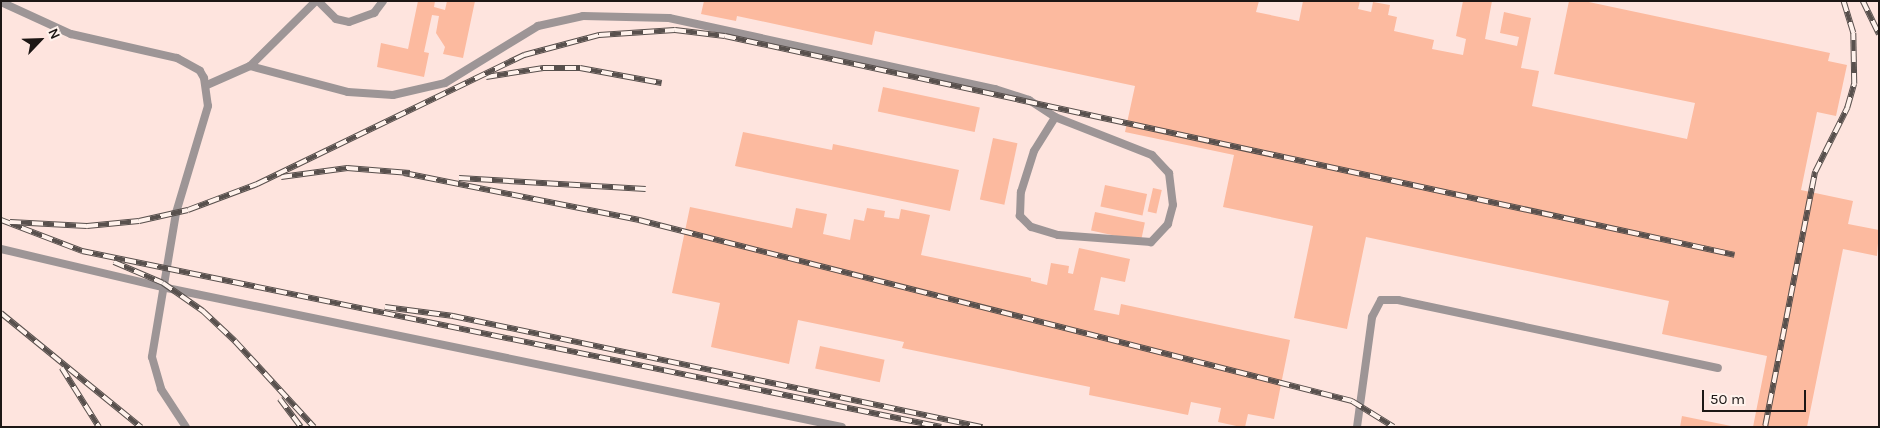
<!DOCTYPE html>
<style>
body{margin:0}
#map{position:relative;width:1880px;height:428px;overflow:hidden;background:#fff2ec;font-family:Karla,sans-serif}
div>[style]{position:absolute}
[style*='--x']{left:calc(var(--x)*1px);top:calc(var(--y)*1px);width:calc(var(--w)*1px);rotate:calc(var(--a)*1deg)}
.industrial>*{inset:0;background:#fee4de;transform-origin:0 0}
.building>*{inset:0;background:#fcba9f;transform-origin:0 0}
.lane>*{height:8px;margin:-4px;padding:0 4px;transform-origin:4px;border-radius:4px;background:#9d9596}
.rail>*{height:5.5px;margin-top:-2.75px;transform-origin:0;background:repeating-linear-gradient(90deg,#fff2ec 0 11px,#58504d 0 22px);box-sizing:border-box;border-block:1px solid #58504d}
span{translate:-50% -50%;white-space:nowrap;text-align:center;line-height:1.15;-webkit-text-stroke:5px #fff2ec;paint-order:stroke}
.frame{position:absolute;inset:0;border:2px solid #1d1715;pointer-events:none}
.north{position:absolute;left:15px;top:15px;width:50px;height:50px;-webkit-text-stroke:4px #fff2ec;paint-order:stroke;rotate:66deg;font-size:14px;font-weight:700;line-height:20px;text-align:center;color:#1d1715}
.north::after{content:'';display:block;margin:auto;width:18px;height:22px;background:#1d1715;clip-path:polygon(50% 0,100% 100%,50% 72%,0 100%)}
.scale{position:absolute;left:1702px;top:390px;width:104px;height:22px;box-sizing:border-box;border:2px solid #1d1715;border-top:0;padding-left:6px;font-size:15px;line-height:18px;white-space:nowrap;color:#1d1715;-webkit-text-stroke:4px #fff2ec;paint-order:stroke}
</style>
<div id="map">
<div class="industrial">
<i style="left:1px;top:1px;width:1878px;height:426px"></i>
</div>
<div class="building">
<i style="clip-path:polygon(418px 1px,435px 1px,434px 7px,445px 10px,447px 1px,475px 1px,463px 58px,443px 54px,445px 47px,436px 33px,439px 16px,432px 15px,424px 52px,429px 53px,424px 77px,377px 67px,381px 43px,408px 49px)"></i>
<i style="clip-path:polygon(704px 1px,1259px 1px,1256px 12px,1299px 21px,1303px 1px,1360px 1px,1358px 9px,1371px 12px,1373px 2px,1390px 5px,1388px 15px,1397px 17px,1394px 31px,1434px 40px,1432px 49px,1463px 55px,1466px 39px,1456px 36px,1463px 1px,1492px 1px,1485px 39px,1517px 46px,1519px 37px,1500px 33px,1504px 12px,1531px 18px,1521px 68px,1539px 71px,1532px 106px,1687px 139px,1695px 103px,1554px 74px,1569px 1px,1584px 1px,1830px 53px,1828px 61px,1847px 65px,1836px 116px,1817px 112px,1801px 190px,1853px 201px,1848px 224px,1879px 230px,1877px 256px,1843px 249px,1807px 427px,1753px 427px,1767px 356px,1662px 334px,1669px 301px,1366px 237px,1347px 329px,1294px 318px,1313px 226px,1223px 207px,1234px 155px,1125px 132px,1135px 86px,875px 31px,872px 45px,737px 16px,736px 21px,701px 14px)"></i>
<i style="left:883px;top:87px;width:99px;height:25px;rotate:12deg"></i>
<i style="clip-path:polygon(743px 132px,832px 150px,833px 144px,959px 170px,950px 211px,735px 166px)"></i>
<i style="left:993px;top:138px;width:25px;height:63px;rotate:12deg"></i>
<i style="left:1105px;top:185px;width:43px;height:22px;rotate:12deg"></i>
<i style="left:1153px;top:188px;width:9px;height:24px;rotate:13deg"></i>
<i style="clip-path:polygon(690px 207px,792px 228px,796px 208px,827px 214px,823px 234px,850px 240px,854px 219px,864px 221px,867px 208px,885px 211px,884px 217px,899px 219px,901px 209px,930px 215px,921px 255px,1031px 278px,1031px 281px,1047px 285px,1051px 263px,1069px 266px,1068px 273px,1073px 274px,1079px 248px,1130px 259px,1125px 282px,1101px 277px,1094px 310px,1119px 315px,1121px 304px,1290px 340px,1274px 419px,1248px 414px,1245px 427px,1241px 427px,1218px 422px,1221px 408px,1191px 402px,1188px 415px,1089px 395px,1090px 387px,902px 348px,904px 342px,798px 320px,789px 364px,711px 347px,720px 303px,672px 293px)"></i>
<i style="left:1095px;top:212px;width:51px;height:19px;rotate:12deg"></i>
<i style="left:820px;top:346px;width:66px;height:23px;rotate:12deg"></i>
<i style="clip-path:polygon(1682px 416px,1731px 426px,1731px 427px,1680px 427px)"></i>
</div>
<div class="lane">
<i style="--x:318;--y:1;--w:25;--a:45"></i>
<i style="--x:336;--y:19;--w:13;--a:13"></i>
<i style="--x:349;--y:22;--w:27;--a:-20"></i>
<i style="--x:374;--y:13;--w:15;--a:-53"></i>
<i style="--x:1;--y:2;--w:77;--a:24.6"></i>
<i style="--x:71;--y:34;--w:109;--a:12.8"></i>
<i style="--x:177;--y:58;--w:26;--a:29"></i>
<i style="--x:200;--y:71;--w:8;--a:60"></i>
<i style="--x:204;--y:78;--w:28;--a:82"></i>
<i style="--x:208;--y:106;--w:112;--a:106.7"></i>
<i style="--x:176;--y:213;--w:146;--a:99.5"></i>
<i style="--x:152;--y:357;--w:33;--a:74"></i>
<i style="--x:161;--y:389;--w:45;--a:56.7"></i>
<i style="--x:250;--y:66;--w:93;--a:-44.6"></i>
<i style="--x:207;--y:85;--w:47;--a:-23.8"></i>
<i style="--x:250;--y:66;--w:101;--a:14.9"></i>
<i style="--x:348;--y:92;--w:45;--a:3.8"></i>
<i style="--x:393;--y:95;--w:53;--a:-13"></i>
<i style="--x:445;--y:83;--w:109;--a:-31.5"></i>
<i style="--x:538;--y:26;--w:46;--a:-12.5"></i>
<i style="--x:583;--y:16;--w:86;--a:1.3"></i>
<i style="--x:669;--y:18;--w:334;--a:12.3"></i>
<i style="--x:995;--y:89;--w:36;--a:18"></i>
<i style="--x:1029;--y:100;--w:31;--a:33"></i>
<i style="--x:1055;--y:117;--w:104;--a:21.4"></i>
<i style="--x:1152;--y:155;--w:25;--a:47"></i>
<i style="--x:1169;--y:173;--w:32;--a:83"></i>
<i style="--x:1173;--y:205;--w:20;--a:105"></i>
<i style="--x:1168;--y:224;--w:25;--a:133"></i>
<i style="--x:1151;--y:242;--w:93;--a:-175.7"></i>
<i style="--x:1058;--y:235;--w:28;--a:-163"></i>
<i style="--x:1031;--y:227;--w:16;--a:-135"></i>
<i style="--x:1020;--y:216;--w:24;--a:-88"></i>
<i style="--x:1021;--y:192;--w:43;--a:-72.4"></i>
<i style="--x:1034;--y:151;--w:40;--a:-58"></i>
<i style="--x:1;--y:249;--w:165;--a:13.3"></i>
<i style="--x:162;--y:287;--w:694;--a:11.63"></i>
<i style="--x:1357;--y:427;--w:111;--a:-82.2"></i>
<i style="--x:1372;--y:317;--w:19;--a:-62"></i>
<i style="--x:1381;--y:300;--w:17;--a:0"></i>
<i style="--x:1398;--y:300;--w:327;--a:12"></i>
</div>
<div class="rail">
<i style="--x:1863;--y:1;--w:37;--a:64"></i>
<i style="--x:486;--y:77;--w:58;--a:-9"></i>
<i style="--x:543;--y:68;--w:37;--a:0"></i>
<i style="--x:580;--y:68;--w:83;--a:10.4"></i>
<i style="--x:404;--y:173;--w:240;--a:11.3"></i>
<i style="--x:639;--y:220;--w:736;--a:14.24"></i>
<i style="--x:1352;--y:401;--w:49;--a:31.8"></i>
<i style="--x:281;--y:177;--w:67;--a:-7.8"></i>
<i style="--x:347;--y:168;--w:63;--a:4.5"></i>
<i style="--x:459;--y:178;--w:187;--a:3.4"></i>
<i style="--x:1;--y:220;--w:87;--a:20.9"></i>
<i style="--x:82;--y:251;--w:877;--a:11.58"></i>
<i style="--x:10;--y:222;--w:77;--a:3"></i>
<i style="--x:87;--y:226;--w:52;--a:-5.5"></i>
<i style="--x:139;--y:221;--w:50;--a:-12.7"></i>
<i style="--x:188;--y:210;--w:74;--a:-20.6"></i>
<i style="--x:257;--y:184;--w:297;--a:-25.8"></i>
<i style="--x:524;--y:55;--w:78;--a:-14.9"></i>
<i style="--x:599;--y:35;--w:76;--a:-3.8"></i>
<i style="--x:675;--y:30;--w:50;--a:6.8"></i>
<i style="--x:725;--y:36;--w:1033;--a:12.23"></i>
<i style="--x:114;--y:262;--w:53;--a:23.2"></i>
<i style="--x:163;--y:283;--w:49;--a:35"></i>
<i style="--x:203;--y:311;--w:44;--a:43.2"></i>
<i style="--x:235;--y:341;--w:117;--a:47.4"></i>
<i style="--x:385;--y:307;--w:69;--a:7.5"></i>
<i style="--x:453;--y:316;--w:541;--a:11.85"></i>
<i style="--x:1;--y:313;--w:181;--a:39.2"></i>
<i style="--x:62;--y:368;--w:70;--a:57.9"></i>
<i style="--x:280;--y:399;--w:35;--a:53"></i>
<i style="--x:1765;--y:426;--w:259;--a:-78.9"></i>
<i style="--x:1815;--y:172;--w:72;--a:-63.4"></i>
<i style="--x:1847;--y:108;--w:25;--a:-74"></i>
<i style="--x:1854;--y:84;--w:51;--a:-91.1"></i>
<i style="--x:1853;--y:33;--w:34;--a:-107"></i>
</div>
<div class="frame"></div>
<div class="north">N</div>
<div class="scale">50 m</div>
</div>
